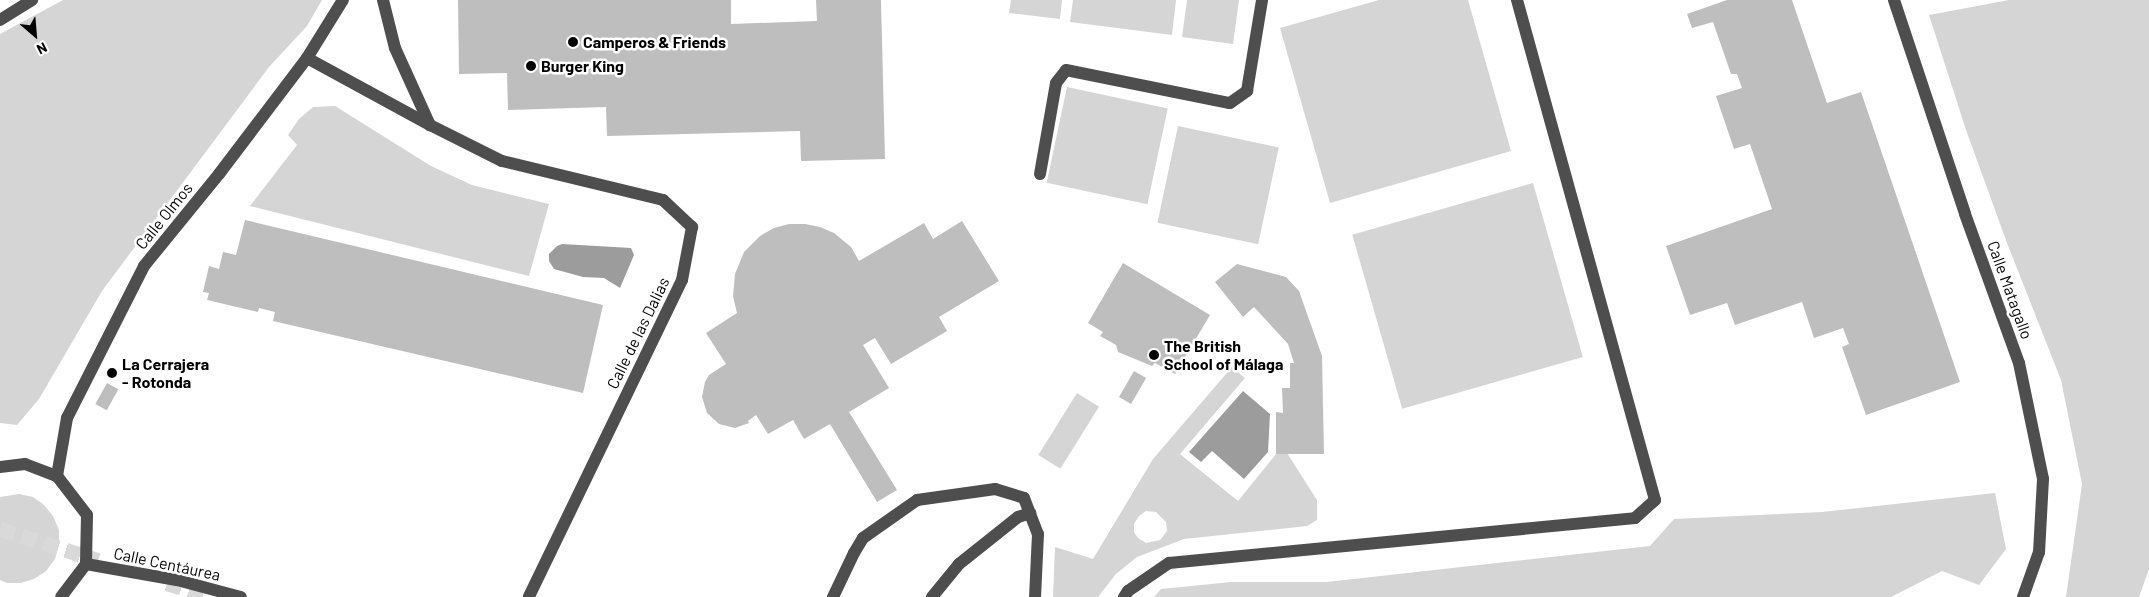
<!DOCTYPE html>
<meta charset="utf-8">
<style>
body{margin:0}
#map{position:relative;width:2149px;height:597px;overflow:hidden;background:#fff;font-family:Barlow,sans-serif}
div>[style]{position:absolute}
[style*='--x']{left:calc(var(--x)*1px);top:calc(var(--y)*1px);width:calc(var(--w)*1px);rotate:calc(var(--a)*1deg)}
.green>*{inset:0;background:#d5d5d5;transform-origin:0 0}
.water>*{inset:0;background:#9c9c9c}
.building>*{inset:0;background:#bebebe;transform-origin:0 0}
.highway-tunnel>*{height:15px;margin-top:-7.5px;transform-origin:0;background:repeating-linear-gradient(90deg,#d9d9d9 0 15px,transparent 0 23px)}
.minor>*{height:12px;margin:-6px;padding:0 6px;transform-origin:6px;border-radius:6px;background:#4e4e4e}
.dots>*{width:14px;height:14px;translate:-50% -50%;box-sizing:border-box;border:2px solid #fff;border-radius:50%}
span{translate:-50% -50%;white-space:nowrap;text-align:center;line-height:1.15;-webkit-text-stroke:5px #fff;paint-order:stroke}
.poi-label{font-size:16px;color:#000;font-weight:700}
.left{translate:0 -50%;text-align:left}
.street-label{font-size:16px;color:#000}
.north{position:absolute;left:10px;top:10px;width:50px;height:50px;-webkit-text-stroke:4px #fff;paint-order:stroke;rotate:153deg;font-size:14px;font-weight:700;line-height:20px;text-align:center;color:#000}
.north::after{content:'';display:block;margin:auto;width:18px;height:22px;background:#000;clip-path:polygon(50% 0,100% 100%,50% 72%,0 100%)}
</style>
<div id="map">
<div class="green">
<i style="clip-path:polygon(63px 0,322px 0,307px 26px,269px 67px,102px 291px,39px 399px,17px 425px,0 423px,0 34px)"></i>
<i style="clip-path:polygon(1011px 0,1062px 0,1060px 19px,1009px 13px)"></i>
<i style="clip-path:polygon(1073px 0,1176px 0,1172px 35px,1070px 22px)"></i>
<i style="clip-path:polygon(1187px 0,1239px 0,1233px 44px,1182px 37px)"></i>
<i style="clip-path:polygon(1379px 0,1468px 0,1511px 151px,1330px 203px,1280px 28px)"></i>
<i style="clip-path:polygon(2009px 0,2149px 0,2149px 569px,2139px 597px,2066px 597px,2082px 484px,2061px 380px,2007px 243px,1966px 130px,1929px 15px)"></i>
<i style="left:1067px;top:87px;width:103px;height:98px;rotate:12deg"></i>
<i style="clip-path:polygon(335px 106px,431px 166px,472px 185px,549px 204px,529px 276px,250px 206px,297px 145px,288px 135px,299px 119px,313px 107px)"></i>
<i style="left:1178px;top:126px;width:103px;height:99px;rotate:12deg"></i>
<i style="left:1533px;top:183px;width:181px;height:188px;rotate:74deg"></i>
<i style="clip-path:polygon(evenodd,1232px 367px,1245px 378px,1180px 454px,1238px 501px,1276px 454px,1287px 453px,1317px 500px,1317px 520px,1307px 526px,1184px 539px,1137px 557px,1116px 574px,1098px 597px,1053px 597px,1055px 547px,1093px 559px,1153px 459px,1232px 367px,1146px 511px,1156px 512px,1166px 522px,1167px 531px,1160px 540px,1146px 543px,1138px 538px,1134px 532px,1134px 524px,1139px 516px,1146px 511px)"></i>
<i style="left:1077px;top:393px;width:26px;height:73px;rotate:32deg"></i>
<i style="clip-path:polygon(1995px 493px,2006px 549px,1979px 585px,1942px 571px,1891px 597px,1154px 597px,1161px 589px,1231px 582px,1327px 582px,1650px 546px,1674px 519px,1822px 512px)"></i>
<i style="clip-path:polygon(19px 494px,33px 497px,44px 505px,53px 516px,59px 530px,59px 545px,55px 559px,46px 571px,34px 579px,21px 583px,7px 583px,0 580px,0 497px)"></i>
</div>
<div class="water">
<i style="clip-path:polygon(562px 244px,631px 248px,634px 255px,620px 288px,604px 278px,583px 277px,554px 269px,549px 261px,549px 254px,557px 246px)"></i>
<i style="clip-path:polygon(1243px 391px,1270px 414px,1268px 452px,1244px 479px,1212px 451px,1201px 462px,1189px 452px)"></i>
</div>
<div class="building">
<i style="clip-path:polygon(458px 0,731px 0,731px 24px,817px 21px,816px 0,881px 0,885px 159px,801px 161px,800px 131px,607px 136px,606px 107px,508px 110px,507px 73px,459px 74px)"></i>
<i style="clip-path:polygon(1727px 0,1792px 0,1827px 103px,1861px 92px,1960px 382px,1866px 415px,1842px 347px,1849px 344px,1843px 328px,1814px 338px,1802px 302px,1735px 325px,1727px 303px,1690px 315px,1666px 246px,1772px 209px,1750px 144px,1734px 149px,1716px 96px,1742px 88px,1737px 74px,1731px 74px,1713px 22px,1692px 28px,1687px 14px)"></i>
<i style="clip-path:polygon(245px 220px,603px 305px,583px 393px,273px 321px,275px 312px,259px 308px,258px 312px,207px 300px,209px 293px,203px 292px,209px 266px,219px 269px,223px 252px,236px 255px)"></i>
<i style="clip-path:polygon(962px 221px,999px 281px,939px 317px,947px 331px,891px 364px,875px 338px,863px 345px,889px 388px,849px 412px,897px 490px,877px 502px,830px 424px,804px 439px,793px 420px,768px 434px,756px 415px,748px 421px,749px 423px,735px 428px,719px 424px,707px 413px,702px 397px,705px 382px,709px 375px,726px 364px,706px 333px,737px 313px,733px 296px,735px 274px,744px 252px,760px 236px,774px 228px,789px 224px,805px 224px,820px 227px,834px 233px,851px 247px,859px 261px,924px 223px,933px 239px)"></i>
<i style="clip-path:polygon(1123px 263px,1210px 315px,1175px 374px,1155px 363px,1152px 366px,1118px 352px,1116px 345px,1100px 336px,1103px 332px,1088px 323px)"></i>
<i style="clip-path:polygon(1237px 264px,1286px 277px,1299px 291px,1322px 356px,1324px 454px,1276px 454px,1276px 412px,1283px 413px,1282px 388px,1290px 388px,1290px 363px,1294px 363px,1288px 344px,1254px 307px,1243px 317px,1215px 282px)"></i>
<i style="left:1134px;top:371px;width:14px;height:30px;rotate:30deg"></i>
<i style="left:107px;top:383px;width:13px;height:24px;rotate:29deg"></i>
</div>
<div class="highway-tunnel">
<i style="--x:0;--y:529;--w:103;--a:17.6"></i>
<i style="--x:167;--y:583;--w:46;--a:17.7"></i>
</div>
<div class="minor">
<i style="--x:383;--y:0;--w:49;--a:76"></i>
<i style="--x:395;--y:48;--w:85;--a:65.6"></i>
<i style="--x:1894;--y:0;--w:225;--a:71.6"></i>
<i style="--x:1965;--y:214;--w:158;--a:70.1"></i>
<i style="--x:2019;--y:363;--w:118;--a:78.3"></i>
<i style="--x:2043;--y:479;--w:73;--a:93.1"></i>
<i style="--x:2039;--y:552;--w:48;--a:109.6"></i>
<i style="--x:0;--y:20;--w:38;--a:-32"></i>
<i style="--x:307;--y:58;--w:140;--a:28.6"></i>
<i style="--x:430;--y:125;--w:80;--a:26.6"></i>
<i style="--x:502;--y:161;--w:166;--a:13.6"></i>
<i style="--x:663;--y:200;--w:40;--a:43"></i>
<i style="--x:692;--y:227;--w:54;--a:100.7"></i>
<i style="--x:682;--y:280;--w:352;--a:115.8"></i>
<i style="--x:1040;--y:174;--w:92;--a:-80"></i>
<i style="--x:1056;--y:83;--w:16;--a:-52"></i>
<i style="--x:1066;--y:70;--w:167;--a:11.4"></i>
<i style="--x:1230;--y:103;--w:21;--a:-35"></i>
<i style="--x:1247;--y:91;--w:92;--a:-80.6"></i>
<i style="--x:0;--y:467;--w:25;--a:-7"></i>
<i style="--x:25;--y:464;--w:34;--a:21"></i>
<i style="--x:57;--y:476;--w:49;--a:52.4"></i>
<i style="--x:87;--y:515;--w:49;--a:91.2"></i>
<i style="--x:86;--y:564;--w:41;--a:127.1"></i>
<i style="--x:57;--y:476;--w:59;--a:-80.2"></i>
<i style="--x:67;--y:418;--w:170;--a:-63.1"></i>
<i style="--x:144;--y:266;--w:119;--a:-50.8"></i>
<i style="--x:219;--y:174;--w:146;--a:-52.8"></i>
<i style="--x:307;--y:58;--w:68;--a:-58.2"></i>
<i style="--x:86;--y:564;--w:92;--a:10"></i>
<i style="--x:177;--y:580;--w:66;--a:14.9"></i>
<i style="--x:833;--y:597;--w:49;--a:-64.5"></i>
<i style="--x:854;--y:553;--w:17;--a:-59"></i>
<i style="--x:863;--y:538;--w:66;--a:-35.1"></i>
<i style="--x:917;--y:500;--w:79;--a:-8"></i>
<i style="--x:995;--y:489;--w:30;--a:17"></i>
<i style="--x:1024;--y:498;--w:39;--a:69"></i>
<i style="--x:1038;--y:534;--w:63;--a:92.7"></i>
<i style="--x:932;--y:597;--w:43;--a:-50.7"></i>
<i style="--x:959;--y:564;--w:75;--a:-38.5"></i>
<i style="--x:1018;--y:517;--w:13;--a:-18"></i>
<i style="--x:1124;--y:597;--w:7;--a:-56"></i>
<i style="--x:1128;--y:591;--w:50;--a:-34.3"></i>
<i style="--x:1169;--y:563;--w:468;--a:-5.5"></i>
<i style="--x:1635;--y:518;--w:27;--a:-42"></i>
<i style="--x:1655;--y:500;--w:519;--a:-105.43"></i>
</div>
<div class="dots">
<i style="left:573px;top:42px;background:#000"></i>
<i style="left:531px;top:66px;background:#000"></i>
<i style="left:1154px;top:355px;background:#000"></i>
<i style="left:112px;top:373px;background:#000"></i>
</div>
<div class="poi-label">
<span class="left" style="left:583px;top:42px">Camperos &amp; Friends</span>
<span class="left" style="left:541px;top:66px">Burger King</span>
<span class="left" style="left:1164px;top:355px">The British<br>School of Málaga</span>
<span class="left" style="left:122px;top:373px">La Cerrajera<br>- Rotonda</span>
</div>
<div class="street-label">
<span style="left:164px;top:216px;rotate:-51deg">Calle Olmos</span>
<span style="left:2010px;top:290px;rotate:70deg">Calle Matagallo</span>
<span style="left:638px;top:333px;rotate:-64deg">Calle de las Dalias</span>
<span style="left:167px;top:564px;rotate:12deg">Calle Centáurea</span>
</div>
<div class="north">N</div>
</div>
